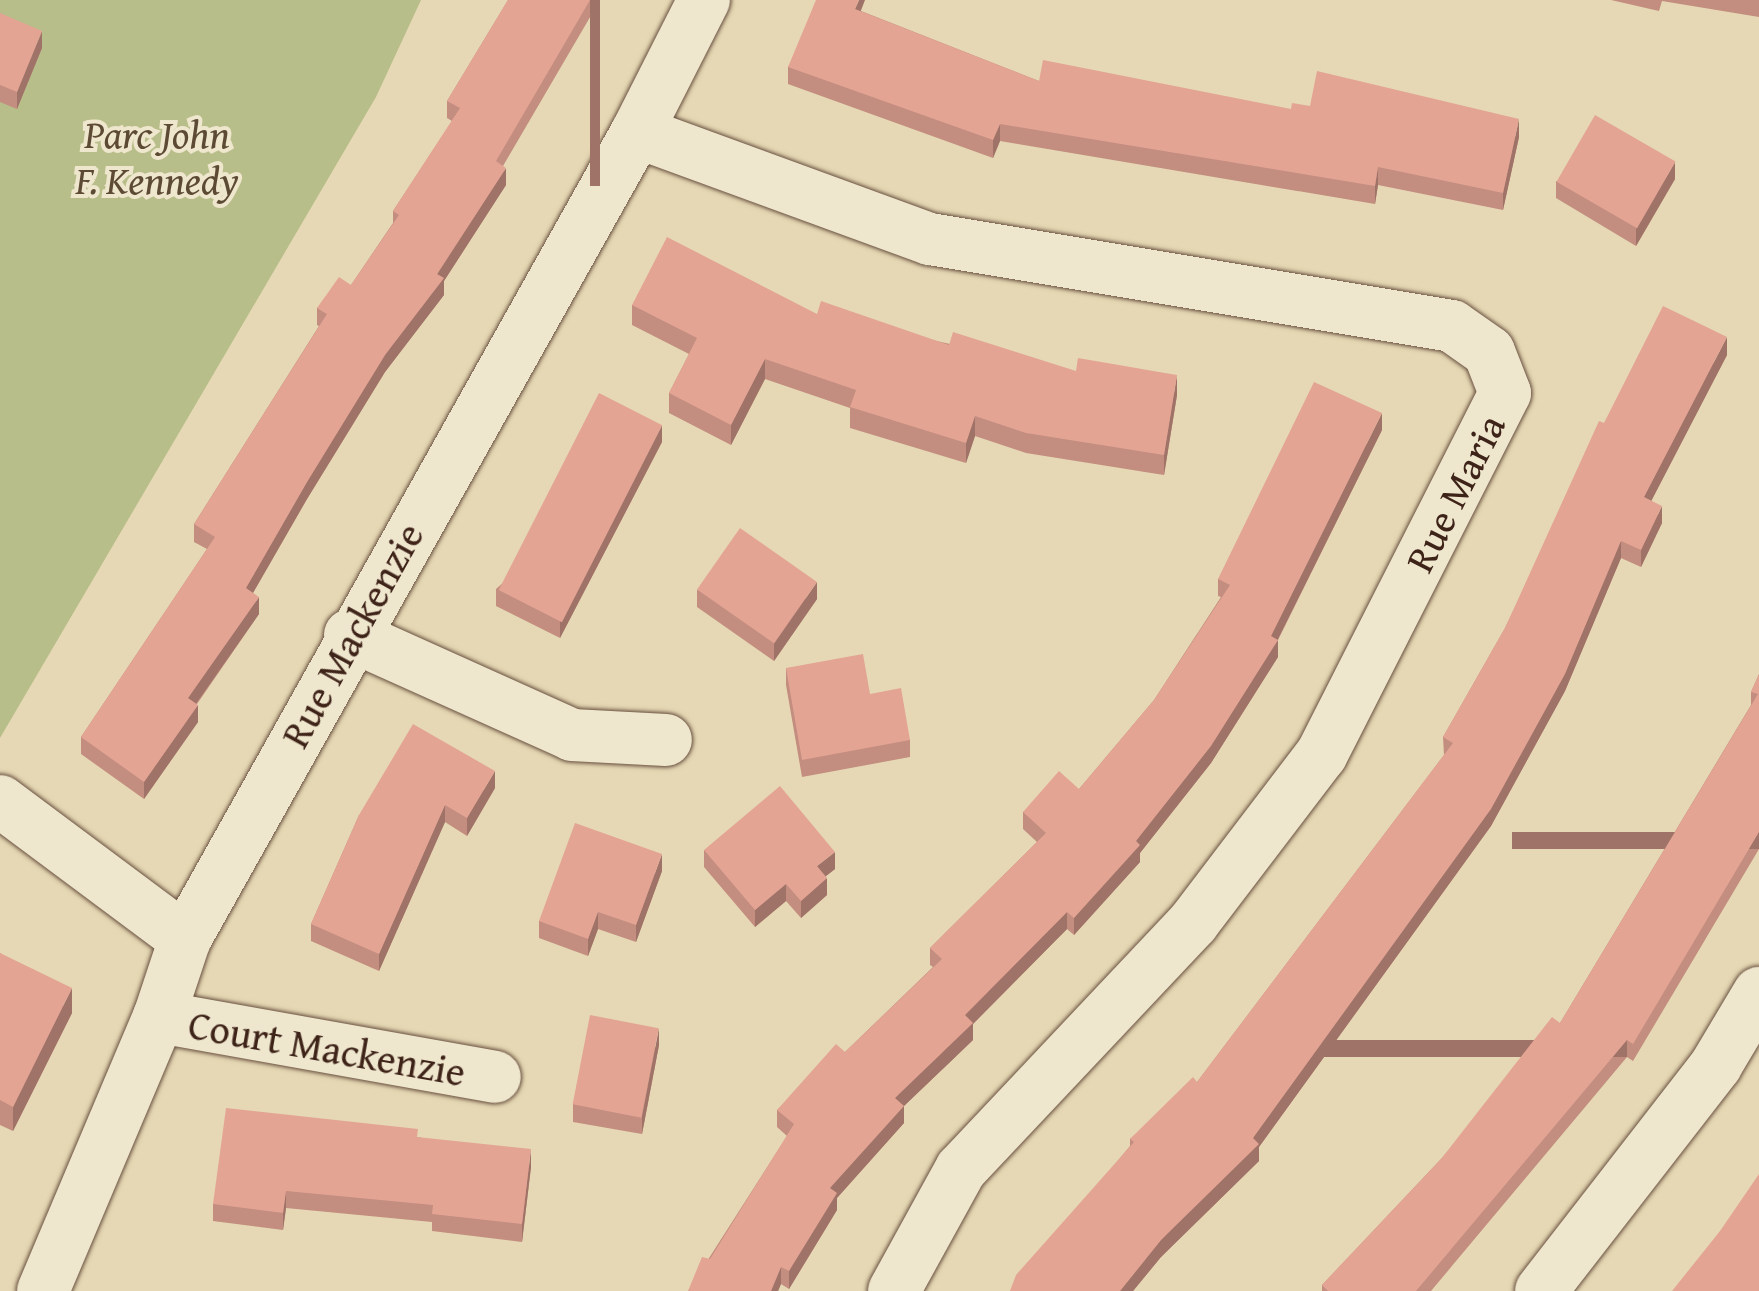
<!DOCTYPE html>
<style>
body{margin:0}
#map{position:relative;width:1759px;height:1291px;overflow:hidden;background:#e6d8b4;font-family:"Gentium Book Plus",serif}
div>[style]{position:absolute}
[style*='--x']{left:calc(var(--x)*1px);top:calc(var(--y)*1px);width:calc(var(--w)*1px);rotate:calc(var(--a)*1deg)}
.green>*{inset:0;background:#b8be8a}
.roads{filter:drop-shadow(0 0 2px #68503f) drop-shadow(0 0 2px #68503f)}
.street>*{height:52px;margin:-26px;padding:0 26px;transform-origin:26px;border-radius:26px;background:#efe6ce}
.wall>*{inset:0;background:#c38d7f}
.shaded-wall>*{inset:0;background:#9f7368;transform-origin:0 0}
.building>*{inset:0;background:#e3a494;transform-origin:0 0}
span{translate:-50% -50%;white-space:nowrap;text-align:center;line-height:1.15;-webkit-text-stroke:8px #efe6ce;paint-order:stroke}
.park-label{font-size:40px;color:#5c4a34;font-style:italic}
.street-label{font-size:40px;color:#3e2318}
</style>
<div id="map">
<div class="green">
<i style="clip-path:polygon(0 0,421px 0,376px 97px,0 738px)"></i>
</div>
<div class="roads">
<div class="street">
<i style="--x:637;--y:132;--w:312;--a:20.1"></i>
<i style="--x:930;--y:239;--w:529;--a:9.46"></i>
<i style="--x:1452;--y:326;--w:45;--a:35.1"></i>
<i style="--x:1489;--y:352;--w:44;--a:68.7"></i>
<i style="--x:1505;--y:393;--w:406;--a:116.9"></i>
<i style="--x:1321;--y:755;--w:211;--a:127.3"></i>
<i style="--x:1193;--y:923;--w:338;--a:133.3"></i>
<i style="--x:961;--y:1169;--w:139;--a:118.8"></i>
<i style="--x:350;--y:635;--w:243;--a:24.2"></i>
<i style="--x:572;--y:735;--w:94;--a:3"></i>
<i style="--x:0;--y:801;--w:231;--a:36.7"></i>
<i style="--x:159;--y:1017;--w:341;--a:10.1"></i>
<i style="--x:43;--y:1291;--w:298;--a:-67.1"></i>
<i style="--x:159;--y:1017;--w:82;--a:-71.6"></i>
<i style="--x:185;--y:939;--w:925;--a:-60.75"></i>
<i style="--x:637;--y:132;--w:148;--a:-63.1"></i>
<i style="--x:1541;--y:1291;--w:286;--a:-52.2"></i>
<i style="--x:1716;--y:1065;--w:84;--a:-59.2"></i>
</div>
</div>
<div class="wall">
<i style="clip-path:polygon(508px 0,600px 0,503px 166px,506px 185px,444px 281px,444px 295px,385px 372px,307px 499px,253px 593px,259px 614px,197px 704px,198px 722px,144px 799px,81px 754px,81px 737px,207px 549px,194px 542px,194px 524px,319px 326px,317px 325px,317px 308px,351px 285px,393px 223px,393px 211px,452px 121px,447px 118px,447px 101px)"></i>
<i style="clip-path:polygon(1611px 0,1759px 0,1759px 17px,1662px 1px,1659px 11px)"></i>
<i style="clip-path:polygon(861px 11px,1039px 81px,1519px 137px,1503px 210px,1378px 185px,1375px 204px,1000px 141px,993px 158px,788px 84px,788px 67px)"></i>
<i style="clip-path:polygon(0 13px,42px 48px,17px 109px,0 102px)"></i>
<i style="clip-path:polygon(1675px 179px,1636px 246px,1556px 198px,1556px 181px)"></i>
<i style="clip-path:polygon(632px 305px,817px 314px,1177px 395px,1164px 475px,1026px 453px,975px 436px,966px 463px,850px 428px,850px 408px,765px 379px,731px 445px,669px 413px,669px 393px,689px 354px,632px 325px)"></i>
<i style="clip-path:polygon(1727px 355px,1651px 501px,1662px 523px,1641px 567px,1621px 558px,1565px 691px,1491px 826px,1259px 1147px,1259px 1161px,1161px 1257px,1133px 1291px,1010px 1291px,1130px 1146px,1130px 1139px,1197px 1082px,1444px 755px,1443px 737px,1505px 628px,1604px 423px)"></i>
<i style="clip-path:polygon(1382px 430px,1278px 640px,1278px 657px,1211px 763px,1140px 853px,1140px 862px,1074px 935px,1067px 929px,973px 1024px,973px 1040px,904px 1106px,904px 1123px,837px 1198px,837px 1210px,789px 1289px,781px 1284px,778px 1291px,688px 1291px,787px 1136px,777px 1127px,777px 1110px,845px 1052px,933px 967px,930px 965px,930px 948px,1037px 842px,1023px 829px,1023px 812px,1079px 789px,1154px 700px,1221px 597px,1218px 596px,1218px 579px)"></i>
<i style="clip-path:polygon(662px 442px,560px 638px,496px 606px,496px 589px)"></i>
<i style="clip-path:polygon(697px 590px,817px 599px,774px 661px,697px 607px)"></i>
<i style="clip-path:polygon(786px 668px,870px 694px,910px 740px,910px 757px,802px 777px,786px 685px)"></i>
<i style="clip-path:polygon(1759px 674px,1759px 849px,1633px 1061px,1627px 1057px,1431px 1291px,1322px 1291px,1322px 1285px,1441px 1159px,1560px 1023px,1751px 705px,1751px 692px)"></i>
<i style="clip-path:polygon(495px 788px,467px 836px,445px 822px,379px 971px,311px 941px,311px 924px,359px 815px)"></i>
<i style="clip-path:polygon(704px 850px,835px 869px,826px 876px,827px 895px,801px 918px,786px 901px,755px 927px,704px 867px)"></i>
<i style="clip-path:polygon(662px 871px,636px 942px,598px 929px,588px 956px,539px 938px,539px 921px)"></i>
<i style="clip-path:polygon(0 953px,72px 1013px,13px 1131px,0 1125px)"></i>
<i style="clip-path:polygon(659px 1045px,642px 1134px,573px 1122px,573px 1104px)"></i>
<i style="clip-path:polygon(418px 1137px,531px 1167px,522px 1242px,432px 1231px,432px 1222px,286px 1208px,283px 1230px,213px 1221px,213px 1204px)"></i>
</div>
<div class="shaded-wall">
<i style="left:590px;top:0;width:10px;height:186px"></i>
<i style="clip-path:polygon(859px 0,865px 0,855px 26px,855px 9px)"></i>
<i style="clip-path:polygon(42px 31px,42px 48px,17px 109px,17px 92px)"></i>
<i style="clip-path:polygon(1519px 119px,1519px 137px,1503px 210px,1503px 193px)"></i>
<i style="clip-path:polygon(1000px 124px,1000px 141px,993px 158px,993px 140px)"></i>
<i style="clip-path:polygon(1675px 162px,1675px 179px,1636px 246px,1636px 229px)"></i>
<i style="clip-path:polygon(1378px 167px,1378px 185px,1375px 204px,1375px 186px)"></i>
<i style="clip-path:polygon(506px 168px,506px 185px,444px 281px,444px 295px,385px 372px,307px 499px,246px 605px,246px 588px,307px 482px,385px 355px)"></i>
<i style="clip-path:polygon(1727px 337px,1727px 355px,1644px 515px,1644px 497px)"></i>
<i style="clip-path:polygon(765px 359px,765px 379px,731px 445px,731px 425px)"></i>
<i style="clip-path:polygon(1177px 375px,1177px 395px,1164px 475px,1164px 455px)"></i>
<i style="clip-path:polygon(1382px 413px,1382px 430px,1274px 647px,1278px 640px,1278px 657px,1211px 763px,1140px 853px,1140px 862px,1074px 935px,1074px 918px,1136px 841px,1271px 636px)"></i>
<i style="clip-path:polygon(975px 416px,975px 436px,966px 463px,966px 443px)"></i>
<i style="clip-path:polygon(662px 425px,662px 442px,560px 638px,560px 620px)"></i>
<i style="clip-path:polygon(1662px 506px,1662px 523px,1641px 567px,1641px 550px)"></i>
<i style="clip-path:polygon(1621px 541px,1621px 558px,1565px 691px,1491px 826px,1259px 1147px,1259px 1161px,1161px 1257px,1133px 1291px,1120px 1291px,1161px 1240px,1253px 1138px)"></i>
<i style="clip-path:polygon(817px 582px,817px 599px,774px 661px,774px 644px)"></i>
<i style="clip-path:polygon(259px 597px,259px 614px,188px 715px,188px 698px)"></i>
<i style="clip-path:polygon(198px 705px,198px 722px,144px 799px,144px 782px)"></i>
<i style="clip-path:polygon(495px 771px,495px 788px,467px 836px,467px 818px)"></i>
<i style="clip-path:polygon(445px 805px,445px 822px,379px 971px,379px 954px)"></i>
<i style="left:1759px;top:832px;width:17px;height:247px;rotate:90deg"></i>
<i style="clip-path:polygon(835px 852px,835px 869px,817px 883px,817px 866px)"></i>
<i style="clip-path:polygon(662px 854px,662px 871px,636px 942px,636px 925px)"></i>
<i style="clip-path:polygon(827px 878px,827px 895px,801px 918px,801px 901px)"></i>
<i style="clip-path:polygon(786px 884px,786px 901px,755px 927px,755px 910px)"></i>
<i style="clip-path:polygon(598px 912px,598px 929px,588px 956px,588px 939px)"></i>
<i style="clip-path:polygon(1067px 912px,1067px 929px,973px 1024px,973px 1040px,904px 1106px,904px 1123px,837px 1198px,837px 1210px,789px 1289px,789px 1271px,830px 1188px,895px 1098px,965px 1015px)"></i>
<i style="clip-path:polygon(72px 988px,72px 1013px,13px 1131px,13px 1107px)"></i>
<i style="clip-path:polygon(659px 1028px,659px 1045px,642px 1134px,642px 1117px)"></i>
<i style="left:1627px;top:1040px;width:17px;height:328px;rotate:90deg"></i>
<i style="clip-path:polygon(531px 1149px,531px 1167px,522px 1242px,522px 1224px)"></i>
<i style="clip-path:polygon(286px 1191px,286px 1208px,283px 1230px,283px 1213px)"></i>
<i style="clip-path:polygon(781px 1267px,781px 1284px,778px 1291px,771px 1291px)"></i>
</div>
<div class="building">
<i style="clip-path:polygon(508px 0,590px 0,496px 161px,506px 168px,437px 274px,444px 278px,385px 355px,307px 482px,246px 588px,259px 597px,188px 698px,198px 705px,144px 782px,81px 737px,215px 537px,194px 524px,327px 314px,317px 308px,339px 277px,351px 285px,399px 215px,393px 211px,460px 108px,447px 101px)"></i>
<i style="clip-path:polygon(816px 0,859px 0,855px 9px,1039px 81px,1043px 60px,1291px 109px,1292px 103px,1310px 106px,1317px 71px,1519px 119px,1503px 193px,1378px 167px,1375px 186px,1000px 124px,993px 140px,788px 67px)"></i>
<i style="clip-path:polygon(0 13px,42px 31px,17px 92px,0 85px)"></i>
<i style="left:1595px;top:115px;width:93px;height:77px;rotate:30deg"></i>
<i style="clip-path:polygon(667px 237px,817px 314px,821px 301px,949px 345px,953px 332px,1076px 371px,1078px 358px,1177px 375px,1164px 455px,1026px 433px,975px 416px,966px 443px,850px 407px,856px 390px,765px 359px,731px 425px,669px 393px,697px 338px,632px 305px)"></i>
<i style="clip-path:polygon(1663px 306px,1727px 337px,1644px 497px,1662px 506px,1641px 550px,1621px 541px,1565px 674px,1491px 809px,1253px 1138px,1259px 1144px,1161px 1240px,1120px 1291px,1010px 1291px,1016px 1275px,1134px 1142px,1130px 1139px,1193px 1077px,1197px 1082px,1453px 743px,1443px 737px,1505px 628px,1599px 421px,1604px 423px)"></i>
<i style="clip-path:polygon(1314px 382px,1382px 413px,1271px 636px,1278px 640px,1211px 746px,1136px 841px,1140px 845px,1074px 918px,1067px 912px,965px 1015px,973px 1023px,895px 1098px,904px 1106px,830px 1188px,837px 1193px,789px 1271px,781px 1267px,771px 1291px,688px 1291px,702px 1257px,710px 1259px,794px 1124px,777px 1110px,836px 1044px,845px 1052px,942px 959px,930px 948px,1046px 833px,1023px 812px,1059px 771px,1079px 789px,1154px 700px,1230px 585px,1218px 579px)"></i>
<i style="left:599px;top:393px;width:71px;height:221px;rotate:27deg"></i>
<i style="left:740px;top:528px;width:94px;height:75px;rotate:35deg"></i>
<i style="clip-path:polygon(863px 654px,870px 694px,901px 688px,910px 740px,802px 760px,786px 668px)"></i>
<i style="clip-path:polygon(1759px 674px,1759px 832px,1633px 1044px,1627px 1040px,1416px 1291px,1328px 1291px,1322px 1285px,1441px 1159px,1552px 1017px,1560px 1023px,1758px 694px,1751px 692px)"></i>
<i style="clip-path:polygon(413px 724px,495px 771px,467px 818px,445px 805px,379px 954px,311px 924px,359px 815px)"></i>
<i style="clip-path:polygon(780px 786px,835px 852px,817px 866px,827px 878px,801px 901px,786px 884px,755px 910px,704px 850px)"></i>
<i style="clip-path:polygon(575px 823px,662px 854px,636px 925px,598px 912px,588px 939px,539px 921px)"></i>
<i style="clip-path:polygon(0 953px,72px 988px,13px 1107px,0 1100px)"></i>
<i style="left:590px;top:1015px;width:70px;height:91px;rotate:11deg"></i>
<i style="clip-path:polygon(226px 1108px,418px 1129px,417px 1137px,531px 1149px,522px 1224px,432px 1214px,433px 1205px,286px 1191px,283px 1213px,213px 1204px)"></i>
<i style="clip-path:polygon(1759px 1174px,1759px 1291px,1672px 1291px,1720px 1231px)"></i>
</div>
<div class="park-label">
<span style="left:157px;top:157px">Parc John<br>F. Kennedy</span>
</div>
<div class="street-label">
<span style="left:1455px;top:493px;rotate:-63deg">Rue Maria</span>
<span style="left:352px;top:635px;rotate:-61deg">Rue Mackenzie</span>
<span style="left:327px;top:1048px;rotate:10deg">Court Mackenzie</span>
</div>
</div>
